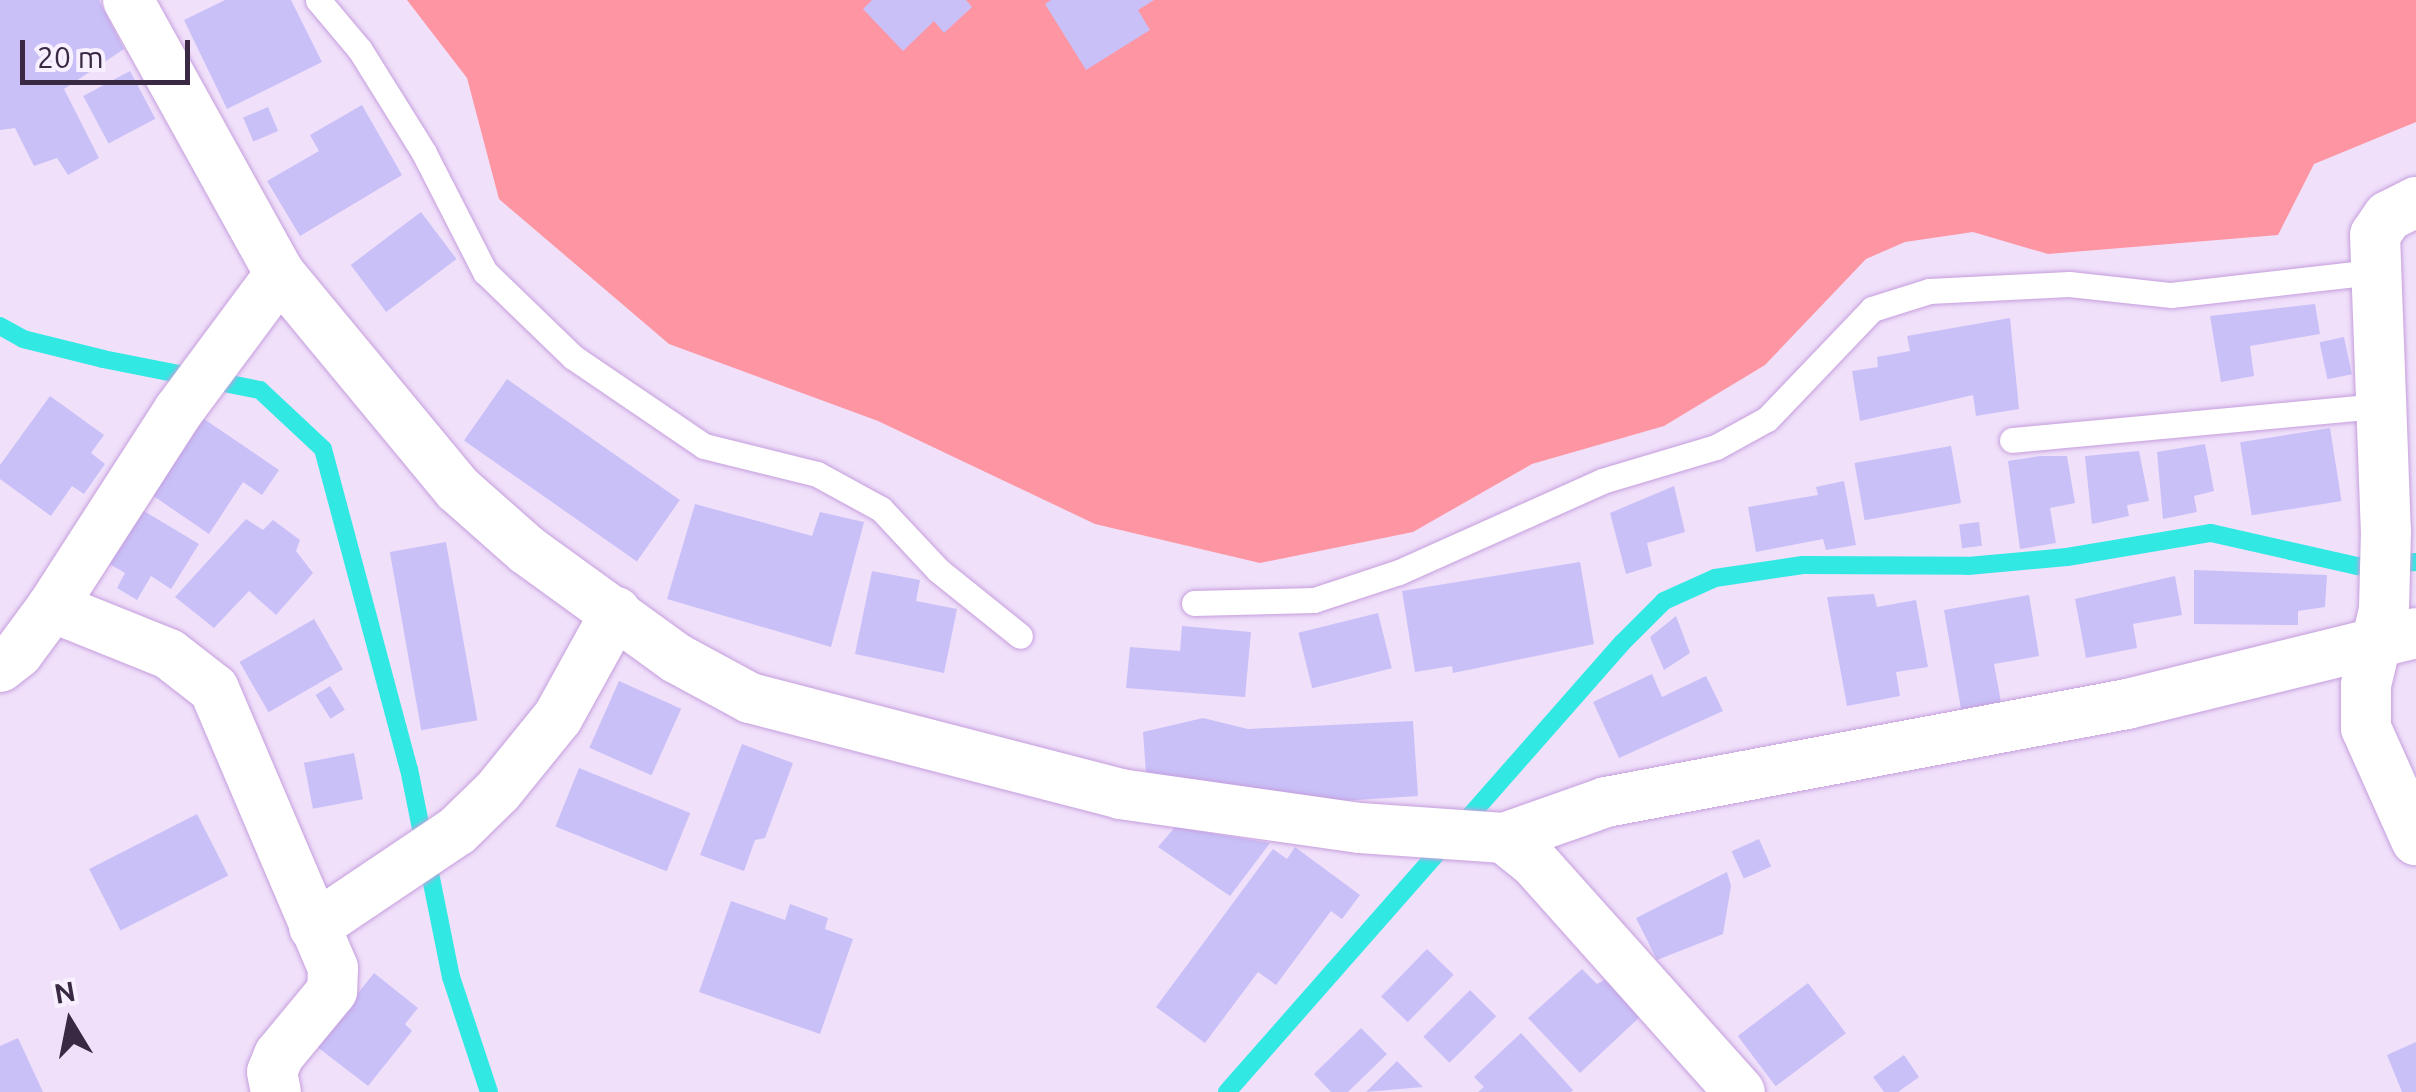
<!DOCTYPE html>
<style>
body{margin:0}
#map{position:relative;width:2416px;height:1092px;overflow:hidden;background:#f0e0fa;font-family:Ubuntu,sans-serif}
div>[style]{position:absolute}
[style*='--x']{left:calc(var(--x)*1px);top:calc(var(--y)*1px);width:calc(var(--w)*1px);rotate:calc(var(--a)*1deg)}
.green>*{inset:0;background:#fe95a2}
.stream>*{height:18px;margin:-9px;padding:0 9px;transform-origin:9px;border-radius:9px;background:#32e8e3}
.building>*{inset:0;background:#c9c0f8;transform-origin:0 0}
.roads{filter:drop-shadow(0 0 2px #c59edd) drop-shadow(0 0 2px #c59edd)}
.lane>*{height:25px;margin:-12.5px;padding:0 12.5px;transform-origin:12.5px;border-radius:12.5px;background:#fff}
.street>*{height:50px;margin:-25px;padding:0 25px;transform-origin:25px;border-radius:25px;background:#fff}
span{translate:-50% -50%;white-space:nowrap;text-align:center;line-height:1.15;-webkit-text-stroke:8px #f8f0fe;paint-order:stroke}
.north{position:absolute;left:20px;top:972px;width:100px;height:100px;-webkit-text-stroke:8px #f8f0fe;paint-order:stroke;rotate:350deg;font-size:28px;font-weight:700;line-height:40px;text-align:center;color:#392942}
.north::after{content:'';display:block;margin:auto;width:35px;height:45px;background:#392942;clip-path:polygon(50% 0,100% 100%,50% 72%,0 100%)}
.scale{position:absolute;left:20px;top:40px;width:170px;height:45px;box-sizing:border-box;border:5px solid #392942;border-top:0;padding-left:12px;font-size:30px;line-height:35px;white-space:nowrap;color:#392942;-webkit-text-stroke:8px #f8f0fe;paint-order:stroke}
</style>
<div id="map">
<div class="green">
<i style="clip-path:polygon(407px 0,2416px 0,2416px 122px,2314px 164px,2278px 235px,2048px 254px,1973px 232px,1905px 242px,1866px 259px,1765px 365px,1664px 426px,1532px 464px,1413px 532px,1260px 563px,1095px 524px,878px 421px,669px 344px,499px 199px,467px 78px)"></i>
</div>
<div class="stream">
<i style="--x:0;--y:326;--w:26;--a:29"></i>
<i style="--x:23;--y:339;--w:82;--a:14"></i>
<i style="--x:103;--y:359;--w:160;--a:11.2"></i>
<i style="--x:260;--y:390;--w:86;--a:43.1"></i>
<i style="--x:323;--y:449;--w:331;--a:75"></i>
<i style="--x:409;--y:769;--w:212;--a:78.6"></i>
<i style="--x:451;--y:977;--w:121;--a:71.7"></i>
<i style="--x:1227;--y:1092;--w:598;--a:-48.66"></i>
<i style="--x:1622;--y:643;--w:59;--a:-45"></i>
<i style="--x:1664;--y:601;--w:56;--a:-24.3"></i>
<i style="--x:1715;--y:578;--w:89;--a:-8.4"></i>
<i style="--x:1803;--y:565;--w:165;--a:0.3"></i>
<i style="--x:1968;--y:566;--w:99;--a:-5.2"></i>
<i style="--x:2067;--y:557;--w:146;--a:-9.5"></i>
<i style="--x:2211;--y:533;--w:151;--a:12.7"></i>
<i style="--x:2358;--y:566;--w:58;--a:-3.9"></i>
</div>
<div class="building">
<i style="clip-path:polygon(0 0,99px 0,124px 49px,64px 89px,99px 158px,68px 175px,57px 158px,34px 166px,15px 128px,0 130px)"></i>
<i style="clip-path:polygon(225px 0,291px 0,322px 62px,227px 109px,184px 20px)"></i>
<i style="clip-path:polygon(872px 0,966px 0,972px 7px,944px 33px,934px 21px,903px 51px,863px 9px)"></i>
<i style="clip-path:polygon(1051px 0,1154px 0,1138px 10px,1150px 30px,1086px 70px,1045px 4px)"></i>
<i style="left:130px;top:71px;width:54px;height:53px;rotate:62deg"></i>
<i style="clip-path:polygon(362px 105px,402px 175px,300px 236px,267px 181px,319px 151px,310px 135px)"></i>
<i style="left:268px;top:107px;width:26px;height:27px;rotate:67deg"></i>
<i style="left:421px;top:212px;width:59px;height:88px;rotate:53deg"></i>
<i style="clip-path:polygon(2315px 304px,2320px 334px,2250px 346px,2254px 376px,2221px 382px,2210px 316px)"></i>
<i style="clip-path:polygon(2010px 318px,2019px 409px,1976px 416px,1973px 395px,1860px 421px,1852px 371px,1878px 367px,1877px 357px,1910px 351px,1907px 336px)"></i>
<i style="left:2344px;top:337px;width:38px;height:25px;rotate:78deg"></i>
<i style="left:507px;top:379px;width:211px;height:75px;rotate:35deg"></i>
<i style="clip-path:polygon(50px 396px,104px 435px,91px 453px,105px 464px,84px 494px,72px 486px,51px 516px,0 479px,0 465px)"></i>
<i style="clip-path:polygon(204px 419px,279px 470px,262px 495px,243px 482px,209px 534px,152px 495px)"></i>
<i style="left:2330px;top:428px;width:74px;height:91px;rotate:81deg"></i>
<i style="clip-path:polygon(2205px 444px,2214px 491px,2194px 496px,2197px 512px,2163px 519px,2157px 452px)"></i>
<i style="left:1951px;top:446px;width:58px;height:98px;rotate:80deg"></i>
<i style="clip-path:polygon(2139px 451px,2149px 501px,2127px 505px,2129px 516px,2092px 524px,2085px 456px)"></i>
<i style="clip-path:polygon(2040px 456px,2067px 456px,2075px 503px,2050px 508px,2056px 543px,2020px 549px,2008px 461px)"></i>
<i style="clip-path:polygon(1844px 481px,1856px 545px,1826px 550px,1823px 539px,1756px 552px,1748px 507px,1818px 495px,1816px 487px)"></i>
<i style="clip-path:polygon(1674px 486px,1685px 532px,1647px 543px,1652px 566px,1626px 574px,1610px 513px)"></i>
<i style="clip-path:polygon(695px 504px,812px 536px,820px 512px,864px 522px,831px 647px,667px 599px)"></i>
<i style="clip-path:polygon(139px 508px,199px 544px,171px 589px,151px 576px,137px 600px,117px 588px,125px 573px,106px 562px)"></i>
<i style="clip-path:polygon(246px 519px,263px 530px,273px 520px,300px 540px,296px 551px,313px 573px,276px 615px,249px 591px,214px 628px,175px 597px)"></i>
<i style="left:1979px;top:522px;width:24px;height:20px;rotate:83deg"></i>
<i style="left:446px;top:542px;width:181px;height:57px;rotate:80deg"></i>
<i style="clip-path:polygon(1580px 562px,1594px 644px,1453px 673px,1452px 666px,1415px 672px,1402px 591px)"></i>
<i style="clip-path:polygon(2194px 570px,2327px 575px,2325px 607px,2298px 611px,2298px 625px,2194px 624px)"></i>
<i style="clip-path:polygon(872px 571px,920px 580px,916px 601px,957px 609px,944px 673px,855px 654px)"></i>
<i style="clip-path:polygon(2175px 576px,2182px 615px,2133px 624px,2137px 648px,2086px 658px,2075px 599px)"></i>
<i style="clip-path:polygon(1874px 594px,1877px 607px,1916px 600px,1928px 667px,1896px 672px,1900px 696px,1847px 706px,1827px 597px)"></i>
<i style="clip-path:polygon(2029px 595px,2039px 656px,1994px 664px,2001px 702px,1961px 709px,1944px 610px)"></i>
<i style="left:1378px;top:613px;width:57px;height:82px;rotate:76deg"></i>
<i style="clip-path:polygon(1676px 616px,1690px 653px,1664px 670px,1650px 637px)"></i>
<i style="left:314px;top:619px;width:58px;height:86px;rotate:60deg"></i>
<i style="clip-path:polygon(1182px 626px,1251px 632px,1245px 697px,1126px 688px,1130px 647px,1180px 651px)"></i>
<i style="clip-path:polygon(1652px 674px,1662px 697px,1706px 676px,1723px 711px,1619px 758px,1593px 702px)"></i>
<i style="left:619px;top:681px;width:68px;height:73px;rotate:24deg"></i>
<i style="left:330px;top:686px;width:28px;height:17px;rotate:58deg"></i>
<i style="clip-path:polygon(1203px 718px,1248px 729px,1413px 721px,1418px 796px,1326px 802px,1146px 773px,1143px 732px)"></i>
<i style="clip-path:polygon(742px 744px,793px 763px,765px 838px,755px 840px,744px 871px,700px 855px)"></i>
<i style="left:354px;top:753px;width:47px;height:51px;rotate:79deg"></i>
<i style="left:579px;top:768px;width:120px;height:63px;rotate:22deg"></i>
<i style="left:197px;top:814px;width:69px;height:121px;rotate:63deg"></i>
<i style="clip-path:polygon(1175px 827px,1270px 843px,1230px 896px,1158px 847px)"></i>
<i style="left:1759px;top:839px;width:30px;height:30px;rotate:66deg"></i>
<i style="clip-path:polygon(1295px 847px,1360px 895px,1342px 919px,1331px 911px,1276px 985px,1258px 972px,1205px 1043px,1156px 1007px,1273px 849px,1287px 859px)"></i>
<i style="clip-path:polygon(1727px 872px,1731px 886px,1723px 934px,1657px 960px,1636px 918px)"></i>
<i style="clip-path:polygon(731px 901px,785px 920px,790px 904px,828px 918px,825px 929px,853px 939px,820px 1034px,699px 992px)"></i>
<i style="left:1427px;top:949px;width:37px;height:66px;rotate:44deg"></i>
<i style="clip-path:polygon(1582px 969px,1597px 984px,1608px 978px,1642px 1015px,1580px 1073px,1528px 1018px)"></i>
<i style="clip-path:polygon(374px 973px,418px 1008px,405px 1024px,412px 1031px,368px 1086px,316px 1046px)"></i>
<i style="left:1808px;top:983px;width:63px;height:88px;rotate:53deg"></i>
<i style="left:1470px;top:990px;width:37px;height:66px;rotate:45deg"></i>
<i style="clip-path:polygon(1361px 1028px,1387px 1054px,1348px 1092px,1331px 1092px,1314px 1074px)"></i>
<i style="clip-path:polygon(1521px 1033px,1573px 1090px,1571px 1092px,1478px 1092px,1484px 1087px,1474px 1077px)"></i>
<i style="clip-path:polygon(18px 1038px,43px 1092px,0 1092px,0 1046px)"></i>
<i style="clip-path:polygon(2416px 1042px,2416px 1092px,2402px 1092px,2387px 1055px)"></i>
<i style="clip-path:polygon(1904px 1055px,1919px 1077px,1898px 1092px,1884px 1092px,1873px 1077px)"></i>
<i style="clip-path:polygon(1397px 1061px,1423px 1087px,1366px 1092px)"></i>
</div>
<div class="roads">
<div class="lane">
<i style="--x:318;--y:0;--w:65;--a:50"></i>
<i style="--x:360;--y:50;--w:121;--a:58.1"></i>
<i style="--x:424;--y:153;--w:134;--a:62.9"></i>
<i style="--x:485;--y:272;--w:122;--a:44"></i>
<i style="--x:573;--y:357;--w:158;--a:34.2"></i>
<i style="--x:704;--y:446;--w:116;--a:13.9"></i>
<i style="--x:817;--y:474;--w:73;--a:28.7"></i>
<i style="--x:881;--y:509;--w:83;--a:46.9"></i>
<i style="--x:938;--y:570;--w:105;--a:38.8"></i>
<i style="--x:2012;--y:440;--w:370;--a:-5.3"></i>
<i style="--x:1194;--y:603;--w:120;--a:-1.4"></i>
<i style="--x:1314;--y:600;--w:89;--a:-18.2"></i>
<i style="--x:1399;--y:572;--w:222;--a:-24.1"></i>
<i style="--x:1602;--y:481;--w:119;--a:-16.6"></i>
<i style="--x:1716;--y:447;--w:58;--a:-28.8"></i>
<i style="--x:1767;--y:419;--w:152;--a:-46.3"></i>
<i style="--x:1872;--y:309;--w:60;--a:-17.5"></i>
<i style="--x:1929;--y:291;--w:140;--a:-2.9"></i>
<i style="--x:2069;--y:284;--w:103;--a:6.2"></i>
<i style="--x:2171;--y:295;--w:203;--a:-6.5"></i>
</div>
<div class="street">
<i style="--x:128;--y:0;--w:313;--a:61"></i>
<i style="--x:280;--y:274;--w:279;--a:50.4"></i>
<i style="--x:458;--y:489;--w:92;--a:41.5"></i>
<i style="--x:527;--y:550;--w:184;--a:35.9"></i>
<i style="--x:676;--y:658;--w:84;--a:28.4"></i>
<i style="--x:750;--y:698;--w:382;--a:14.5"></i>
<i style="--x:1120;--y:794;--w:242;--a:8.1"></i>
<i style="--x:1360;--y:828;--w:144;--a:4"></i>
<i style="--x:1504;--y:838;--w:108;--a:-19.4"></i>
<i style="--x:1606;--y:802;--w:530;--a:-10.65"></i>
<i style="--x:2127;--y:704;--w:298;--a:-13.8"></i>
<i style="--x:2416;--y:202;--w:31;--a:153"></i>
<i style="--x:2388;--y:216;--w:23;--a:124"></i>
<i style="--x:2375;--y:235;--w:296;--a:87.9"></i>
<i style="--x:2386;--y:531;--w:79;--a:91.5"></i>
<i style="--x:2384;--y:610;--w:77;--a:103.5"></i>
<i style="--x:2366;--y:685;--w:43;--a:90"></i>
<i style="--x:2366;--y:728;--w:123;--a:65.9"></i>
<i style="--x:52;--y:607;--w:126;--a:21.9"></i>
<i style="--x:169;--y:654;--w:57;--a:37.9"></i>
<i style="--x:214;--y:689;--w:303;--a:66.9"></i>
<i style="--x:333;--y:968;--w:23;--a:92"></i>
<i style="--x:332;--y:991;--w:83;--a:129.6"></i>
<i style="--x:279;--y:1055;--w:18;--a:112"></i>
<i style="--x:272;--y:1072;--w:20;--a:79"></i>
<i style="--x:0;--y:667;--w:23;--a:-38"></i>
<i style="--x:18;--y:653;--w:57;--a:-53.5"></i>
<i style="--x:52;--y:607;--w:234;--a:-57.2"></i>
<i style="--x:179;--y:410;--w:169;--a:-53.4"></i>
<i style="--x:1504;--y:838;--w:38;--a:39"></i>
<i style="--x:1534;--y:862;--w:309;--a:48.2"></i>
<i style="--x:314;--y:927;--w:172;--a:-33.9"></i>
<i style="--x:457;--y:831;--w:57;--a:-44.3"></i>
<i style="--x:498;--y:791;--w:95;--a:-51"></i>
<i style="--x:558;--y:717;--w:120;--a:-61.1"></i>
</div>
</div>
<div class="north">N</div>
<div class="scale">20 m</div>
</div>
